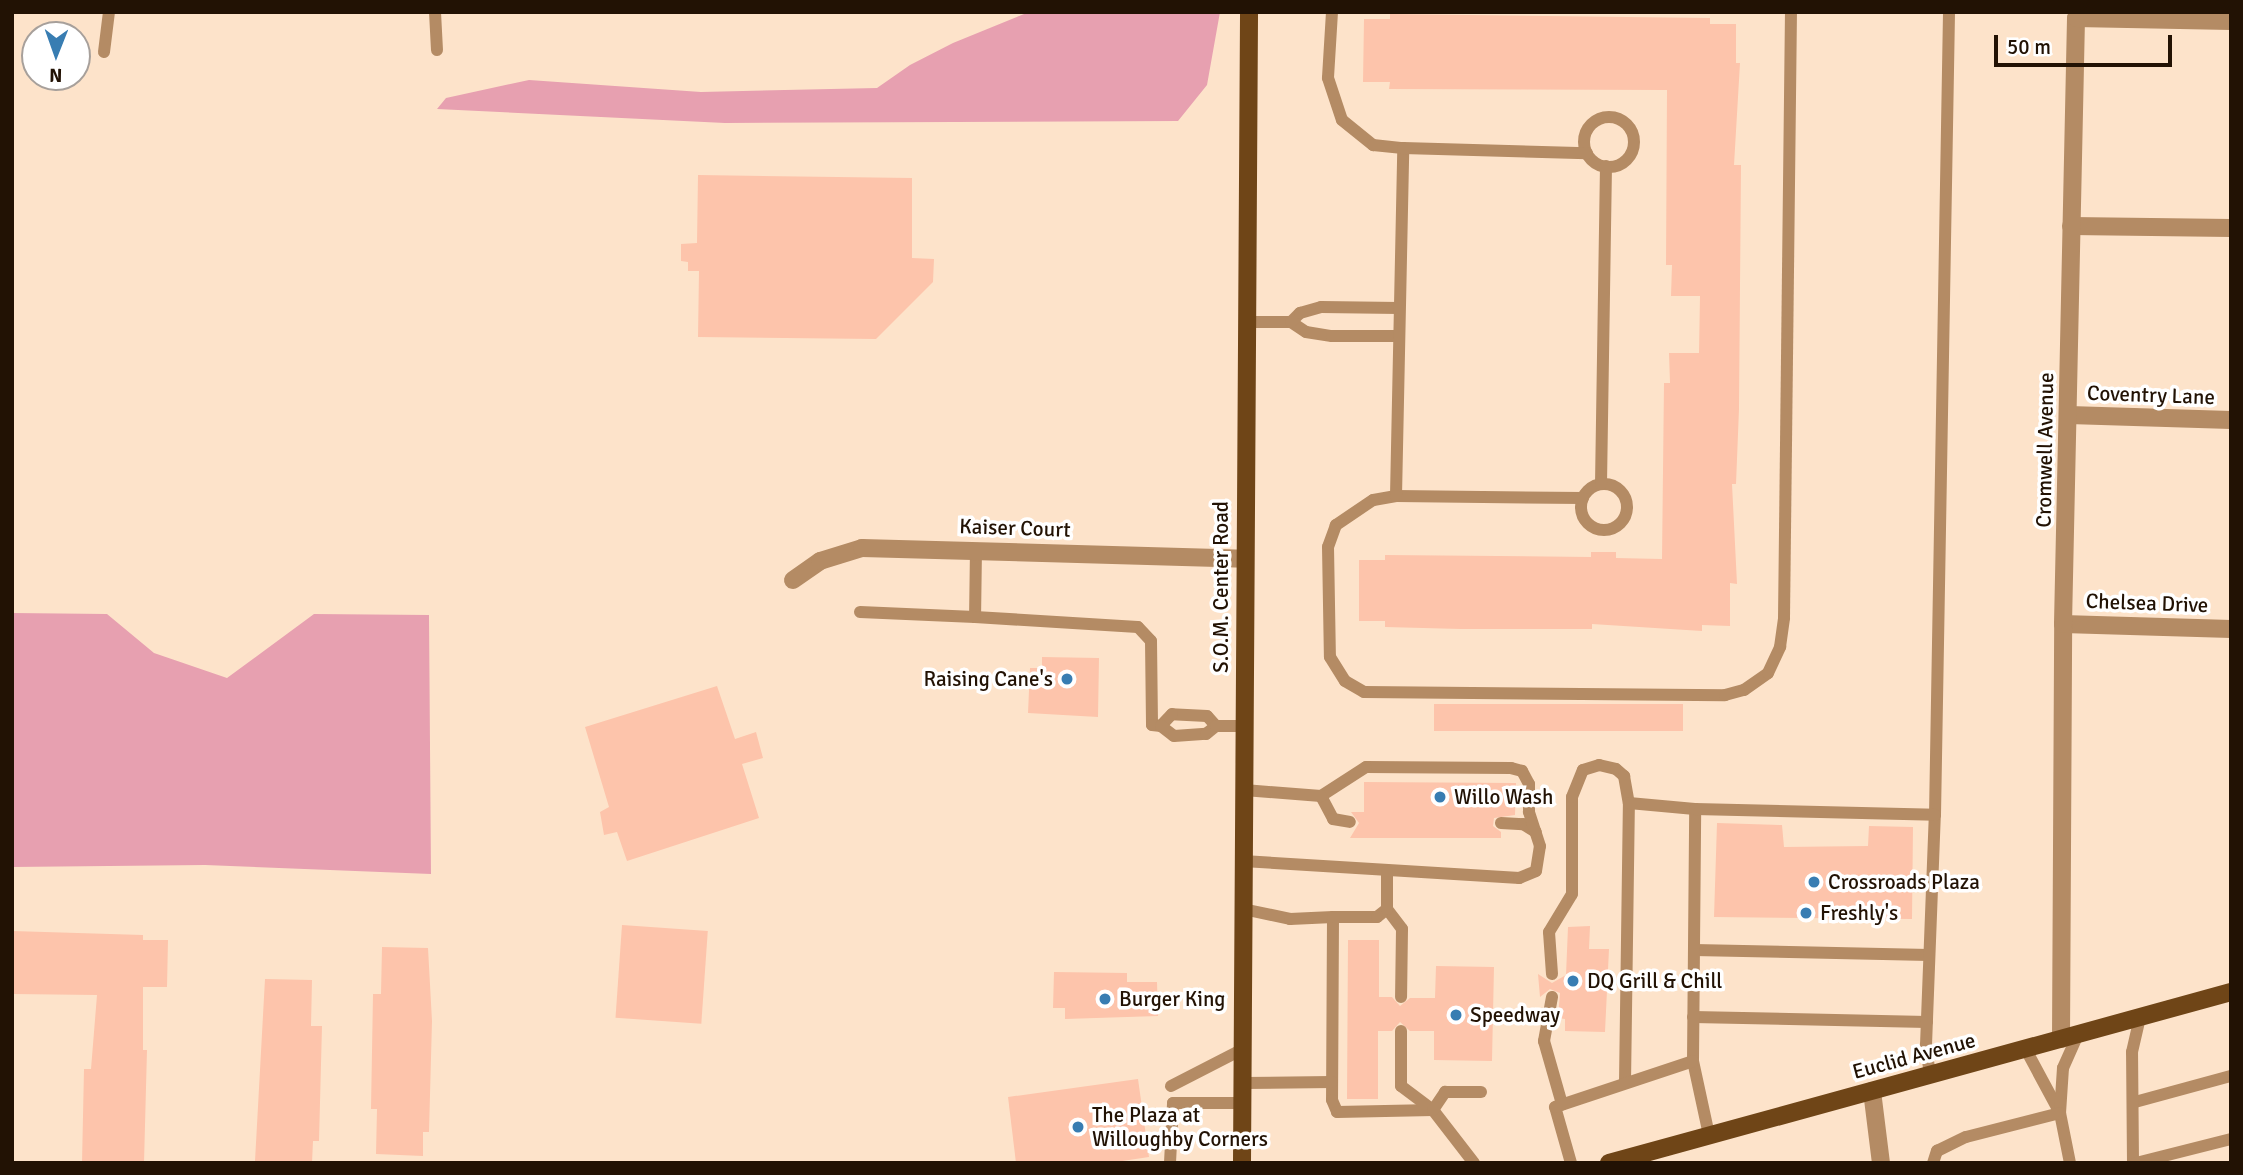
<!DOCTYPE html>
<style>
body{margin:0}
#map{position:relative;width:2243px;height:1175px;overflow:hidden;background:#fde3ca;font-family:Signika,sans-serif}
div>[style]{position:absolute}
[style*='--x']{left:calc(var(--x)*1px);top:calc(var(--y)*1px);width:calc(var(--w)*1px);rotate:calc(var(--a)*1deg)}
.green>*{inset:0;background:#e7a0b0}
.building>*{inset:0;background:#fdc4ab;transform-origin:0 0}
.service>*{height:12px;margin:-6px;padding:0 6px;transform-origin:6px;border-radius:6px;background:#b48b64}
.service>.ring{margin:-6px;padding:0;box-sizing:content-box;background:none;border:12px solid #b48b64;border-radius:50%}
.minor>*{height:18px;margin:-9px;padding:0 9px;transform-origin:9px;border-radius:9px;background:#b48b64}
.primary>*{height:18px;margin:-9px;padding:0 9px;transform-origin:9px;border-radius:9px;background:#6f4517}
.dots>*{width:19px;height:19px;translate:-50% -50%;box-sizing:border-box;border:4px solid #fff;border-radius:50%}
span{translate:-50% -50%;white-space:nowrap;text-align:center;line-height:1.15;-webkit-text-stroke:7px #fff;paint-order:stroke}
.street-label{font-size:21px;color:#221204}
.poi-label{font-size:21px;color:#221204}
.right{translate:-100% -50%;text-align:right}
.left{translate:0 -50%;text-align:left}
.frame{position:absolute;inset:0;border:14px solid #221204;pointer-events:none}
.north{position:absolute;left:21px;top:21px;width:70px;height:70px;box-sizing:border-box;background:#fff;border:2px solid #a7a09b;border-radius:50%;rotate:181deg;font-size:19px;font-weight:700;line-height:28px;text-align:center;color:#221204}
.north::after{content:'';display:block;margin:auto;width:24px;height:32px;background:#387db2;clip-path:polygon(50% 0,100% 100%,50% 72%,0 100%)}
.scale{position:absolute;left:1994px;top:35px;width:178px;height:32px;box-sizing:border-box;border:4px solid #221204;border-top:0;padding-left:9px;font-size:21px;line-height:24px;white-space:nowrap;color:#221204;-webkit-text-stroke:5px #fff;paint-order:stroke}
</style>
<div id="map">
<div class="green">
<i style="clip-path:polygon(1029px 12px,1220px 12px,1207px 85px,1178px 121px,725px 123px,437px 109px,446px 98px,529px 80px,701px 92px,877px 88px,910px 65px,953px 43px)"></i>
<i style="clip-path:polygon(12px 613px,107px 614px,154px 653px,227px 678px,314px 614px,429px 615px,431px 874px,205px 865px,12px 867px)"></i>
</div>
<div class="building">
<i style="clip-path:polygon(1390px 14px,1710px 18px,1710px 24px,1736px 24px,1736px 63px,1740px 63px,1734px 165px,1741px 165px,1739px 409px,1736px 484px,1732px 484px,1737px 584px,1730px 583px,1730px 626px,1702px 625px,1702px 631px,1592px 624px,1592px 629px,1461px 629px,1385px 627px,1385px 621px,1359px 621px,1359px 560px,1385px 560px,1385px 555px,1591px 557px,1591px 552px,1616px 552px,1616px 558px,1662px 559px,1664px 383px,1670px 383px,1669px 353px,1699px 353px,1700px 296px,1671px 296px,1672px 265px,1666px 265px,1667px 90px,1389px 89px,1390px 82px,1363px 82px,1364px 19px,1390px 19px)"></i>
<i style="clip-path:polygon(698px 175px,912px 178px,912px 258px,934px 259px,933px 282px,876px 339px,698px 337px,699px 271px,688px 271px,688px 262px,681px 261px,681px 244px,697px 243px)"></i>
<i style="clip-path:polygon(1042px 657px,1099px 658px,1098px 717px,1028px 713px,1030px 668px,1042px 668px)"></i>
<i style="clip-path:polygon(717px 686px,735px 739px,756px 732px,763px 758px,742px 764px,759px 818px,627px 861px,617px 832px,604px 835px,600px 812px,609px 807px,585px 727px)"></i>
<i style="left:1434px;top:704px;width:249px;height:27px"></i>
<i style="clip-path:polygon(1364px 782px,1516px 783px,1515px 815px,1494px 818px,1493px 826px,1501px 832px,1501px 838px,1350px 838px,1359px 823px,1351px 812px,1364px 812px)"></i>
<i style="clip-path:polygon(1717px 823px,1782px 825px,1784px 847px,1868px 846px,1869px 826px,1913px 827px,1912px 919px,1714px 917px)"></i>
<i style="left:622px;top:925px;width:86px;height:93px;rotate:4deg"></i>
<i style="clip-path:polygon(1590px 926px,1589px 949px,1609px 949px,1605px 1032px,1565px 1031px,1565px 1019px,1558px 1018px,1560px 993px,1550px 989px,1540px 997px,1538px 974px,1552px 983px,1566px 975px,1568px 927px)"></i>
<i style="clip-path:polygon(12px 931px,143px 935px,143px 940px,168px 940px,167px 987px,143px 987px,143px 1050px,147px 1050px,144px 1163px,82px 1163px,84px 1069px,91px 1069px,97px 995px,12px 994px)"></i>
<i style="clip-path:polygon(1348px 940px,1379px 940px,1379px 997px,1392px 997px,1400px 1006px,1410px 998px,1435px 998px,1436px 966px,1494px 967px,1492px 1061px,1434px 1060px,1434px 1031px,1410px 1031px,1400px 1022px,1392px 1031px,1378px 1031px,1378px 1099px,1347px 1099px)"></i>
<i style="clip-path:polygon(382px 947px,428px 948px,432px 1021px,429px 1132px,423px 1132px,423px 1156px,376px 1154px,377px 1109px,371px 1109px,373px 994px,381px 994px)"></i>
<i style="clip-path:polygon(1054px 972px,1127px 973px,1127px 982px,1157px 982px,1158px 1016px,1065px 1019px,1065px 1008px,1053px 1008px)"></i>
<i style="clip-path:polygon(265px 979px,312px 980px,311px 1026px,322px 1026px,319px 1141px,313px 1141px,312px 1163px,255px 1161px)"></i>
<i style="clip-path:polygon(1138px 1079px,1149px 1157px,1109px 1163px,1016px 1163px,1008px 1097px)"></i>
</div>
<div class="service">
<i style="--x:435;--y:12;--w:38;--a:87"></i>
<i style="--x:1332;--y:12;--w:66;--a:93.5"></i>
<i style="--x:1328;--y:78;--w:44;--a:71.6"></i>
<i style="--x:1342;--y:120;--w:40;--a:39"></i>
<i style="--x:1373;--y:145;--w:30;--a:6"></i>
<i style="--x:104;--y:52;--w:40;--a:-82.9"></i>
<i class="ring" style="left:1584px;top:117px;width:38px;height:38px"></i>
<i style="--x:1246;--y:322;--w:45;--a:0"></i>
<i style="--x:1291;--y:322;--w:18;--a:34"></i>
<i style="--x:1306;--y:332;--w:26;--a:9"></i>
<i style="--x:1332;--y:336;--w:67;--a:0"></i>
<i style="--x:1291;--y:322;--w:13;--a:-45"></i>
<i style="--x:1300;--y:313;--w:22;--a:-16"></i>
<i style="--x:1321;--y:307;--w:78;--a:0.7"></i>
<i class="ring" style="left:1581px;top:484px;width:34px;height:34px"></i>
<i style="--x:1601;--y:484;--w:318;--a:-89.1"></i>
<i style="--x:1396;--y:496;--w:23;--a:170"></i>
<i style="--x:1373;--y:500;--w:45;--a:146"></i>
<i style="--x:1336;--y:525;--w:23;--a:110"></i>
<i style="--x:1328;--y:547;--w:110;--a:89"></i>
<i style="--x:1330;--y:657;--w:28;--a:58"></i>
<i style="--x:1345;--y:681;--w:22;--a:30"></i>
<i style="--x:1364;--y:692;--w:361;--a:0.5"></i>
<i style="--x:1725;--y:695;--w:20;--a:-15"></i>
<i style="--x:1744;--y:690;--w:29;--a:-35"></i>
<i style="--x:1768;--y:673;--w:29;--a:-65"></i>
<i style="--x:1780;--y:647;--w:29;--a:-82"></i>
<i style="--x:1784;--y:618;--w:606;--a:-89.34"></i>
<i style="--x:1583;--y:498;--w:187;--a:-179.4"></i>
<i style="--x:1396;--y:496;--w:348;--a:-88.8"></i>
<i style="--x:1403;--y:148;--w:184;--a:1.6"></i>
<i style="--x:976;--y:549;--w:68;--a:90.8"></i>
<i style="--x:975;--y:617;--w:163;--a:3.5"></i>
<i style="--x:1138;--y:627;--w:19;--a:47"></i>
<i style="--x:1151;--y:641;--w:84;--a:89.3"></i>
<i style="--x:1152;--y:725;--w:9;--a:6"></i>
<i style="--x:860;--y:612;--w:115;--a:2.5"></i>
<i style="--x:1216;--y:726;--w:13;--a:-132"></i>
<i style="--x:1207;--y:716;--w:35;--a:-177"></i>
<i style="--x:1172;--y:714;--w:16;--a:133"></i>
<i style="--x:1161;--y:726;--w:16;--a:38"></i>
<i style="--x:1174;--y:736;--w:32;--a:-4"></i>
<i style="--x:1206;--y:734;--w:13;--a:-39"></i>
<i style="--x:1216;--y:726;--w:27;--a:0"></i>
<i style="--x:1321;--y:796;--w:26;--a:62"></i>
<i style="--x:1333;--y:819;--w:17;--a:10"></i>
<i style="--x:1501;--y:823;--w:22;--a:3"></i>
<i style="--x:1523;--y:824;--w:15;--a:32"></i>
<i style="--x:1243;--y:861;--w:277;--a:3.5"></i>
<i style="--x:1519;--y:878;--w:18;--a:-22"></i>
<i style="--x:1536;--y:871;--w:25;--a:-81"></i>
<i style="--x:1540;--y:846;--w:36;--a:-108"></i>
<i style="--x:1529;--y:812;--w:28;--a:-90"></i>
<i style="--x:1529;--y:784;--w:15;--a:-118"></i>
<i style="--x:1522;--y:771;--w:11;--a:-165"></i>
<i style="--x:1511;--y:768;--w:145;--a:-179.6"></i>
<i style="--x:1366;--y:767;--w:54;--a:147.2"></i>
<i style="--x:1321;--y:796;--w:77;--a:-175.5"></i>
<i style="--x:1243;--y:909;--w:48;--a:12"></i>
<i style="--x:1290;--y:919;--w:43;--a:-2.7"></i>
<i style="--x:1333;--y:917;--w:183;--a:90.3"></i>
<i style="--x:1332;--y:1100;--w:13;--a:67"></i>
<i style="--x:1337;--y:1112;--w:96;--a:-1.2"></i>
<i style="--x:1433;--y:1110;--w:67;--a:52.3"></i>
<i style="--x:1387;--y:909;--w:25;--a:53"></i>
<i style="--x:1402;--y:929;--w:68;--a:90.8"></i>
<i style="--x:1333;--y:917;--w:44;--a:0"></i>
<i style="--x:1377;--y:917;--w:13;--a:-39"></i>
<i style="--x:1387;--y:909;--w:38;--a:-90"></i>
<i style="--x:1694;--y:950;--w:235;--a:1.2"></i>
<i style="--x:1552;--y:974;--w:42;--a:-94.1"></i>
<i style="--x:1549;--y:932;--w:44;--a:-58.8"></i>
<i style="--x:1572;--y:894;--w:97;--a:-90"></i>
<i style="--x:1572;--y:797;--w:29;--a:-68"></i>
<i style="--x:1583;--y:770;--w:17;--a:-17"></i>
<i style="--x:1599;--y:765;--w:17;--a:13"></i>
<i style="--x:1616;--y:769;--w:11;--a:41"></i>
<i style="--x:1624;--y:776;--w:27;--a:80"></i>
<i style="--x:1552;--y:997;--w:45;--a:100.3"></i>
<i style="--x:1544;--y:1041;--w:66;--a:74.1"></i>
<i style="--x:1693;--y:1017;--w:234;--a:1.2"></i>
<i style="--x:1401;--y:1031;--w:55;--a:90"></i>
<i style="--x:1401;--y:1086;--w:40;--a:37"></i>
<i style="--x:1433;--y:1110;--w:22;--a:-56"></i>
<i style="--x:1445;--y:1092;--w:36;--a:0"></i>
<i style="--x:2025;--y:1048;--w:74;--a:61.7"></i>
<i style="--x:2060;--y:1113;--w:51;--a:78.7"></i>
<i style="--x:1930;--y:1075;--w:30;--a:-98"></i>
<i style="--x:1926;--y:1045;--w:230;--a:-87.8"></i>
<i style="--x:1935;--y:815;--w:803;--a:-89"></i>
<i style="--x:1243;--y:1083;--w:89;--a:-0.6"></i>
<i style="--x:1625;--y:1083;--w:280;--a:-89.2"></i>
<i style="--x:1629;--y:803;--w:66;--a:5.2"></i>
<i style="--x:1171;--y:1086;--w:81;--a:-27.2"></i>
<i style="--x:2135;--y:1102;--w:99;--a:-15.2"></i>
<i style="--x:2060;--y:1113;--w:45;--a:-86.2"></i>
<i style="--x:2063;--y:1068;--w:36;--a:-66"></i>
<i style="--x:1709;--y:1135;--w:76;--a:-102.2"></i>
<i style="--x:1693;--y:1061;--w:252;--a:-89.5"></i>
<i style="--x:1695;--y:809;--w:240;--a:1.4"></i>
<i style="--x:1170;--y:1163;--w:60;--a:-87.1"></i>
<i style="--x:1173;--y:1103;--w:69;--a:0"></i>
<i style="--x:1571;--y:1163;--w:58;--a:-105.9"></i>
<i style="--x:1555;--y:1107;--w:145;--a:-18.4"></i>
<i style="--x:1933;--y:1163;--w:13;--a:-72"></i>
<i style="--x:1937;--y:1151;--w:32;--a:-26"></i>
<i style="--x:1966;--y:1137;--w:97;--a:-14.3"></i>
<i style="--x:2133;--y:1163;--w:111;--a:-90.5"></i>
<i style="--x:2132;--y:1052;--w:35;--a:-77"></i>
<i style="--x:2136;--y:1163;--w:98;--a:-14.2"></i>
</div>
<div class="minor">
<i style="--x:2071;--y:226;--w:160;--a:0.7"></i>
<i style="--x:2069;--y:415;--w:162;--a:1.8"></i>
<i style="--x:793;--y:580;--w:33;--a:-35"></i>
<i style="--x:820;--y:561;--w:44;--a:-17.2"></i>
<i style="--x:862;--y:548;--w:382;--a:1.6"></i>
<i style="--x:2063;--y:624;--w:168;--a:1.7"></i>
<i style="--x:2061;--y:1039;--w:415;--a:-89.7"></i>
<i style="--x:2063;--y:624;--w:606;--a:-88.77"></i>
<i style="--x:2076;--y:18;--w:155;--a:1.1"></i>
<i style="--x:1872;--y:1091;--w:73;--a:82.9"></i>
</div>
<div class="primary">
<i style="--x:1242;--y:1163;--w:1151;--a:-89.65"></i>
<i style="--x:1609;--y:1163;--w:645;--a:-15.37"></i>
</div>
<div class="dots">
<i style="left:1067px;top:679px;background:#387db2"></i>
<i style="left:1440px;top:797px;background:#387db2"></i>
<i style="left:1814px;top:882px;background:#387db2"></i>
<i style="left:1806px;top:913px;background:#387db2"></i>
<i style="left:1573px;top:981px;background:#387db2"></i>
<i style="left:1105px;top:999px;background:#387db2"></i>
<i style="left:1456px;top:1015px;background:#387db2"></i>
<i style="left:1078px;top:1127px;background:#387db2"></i>
</div>
<div class="street-label">
<span style="left:2151px;top:395px;rotate:2deg">Coventry Lane</span>
<span style="left:2045px;top:450px;rotate:-89deg">Cromwell Avenue</span>
<span style="left:1015px;top:528px;rotate:2deg">Kaiser Court</span>
<span style="left:1221px;top:587px;rotate:-90deg">S.O.M. Center Road</span>
<span style="left:2147px;top:603px;rotate:2deg">Chelsea Drive</span>
<span style="left:1914px;top:1056px;rotate:-15deg">Euclid Avenue</span>
</div>
<div class="poi-label">
<span class="right" style="left:1053px;top:679px">Raising Cane's</span>
<span class="left" style="left:1454px;top:797px">Willo Wash</span>
<span class="left" style="left:1828px;top:882px">Crossroads Plaza</span>
<span class="left" style="left:1820px;top:913px">Freshly's</span>
<span class="left" style="left:1587px;top:981px">DQ Grill &amp; Chill</span>
<span class="left" style="left:1119px;top:999px">Burger King</span>
<span class="left" style="left:1470px;top:1015px">Speedway</span>
<span class="left" style="left:1092px;top:1127px">The Plaza at<br>Willoughby Corners</span>
</div>
<div class="frame"></div>
<div class="north">N</div>
<div class="scale">50 m</div>
</div>
